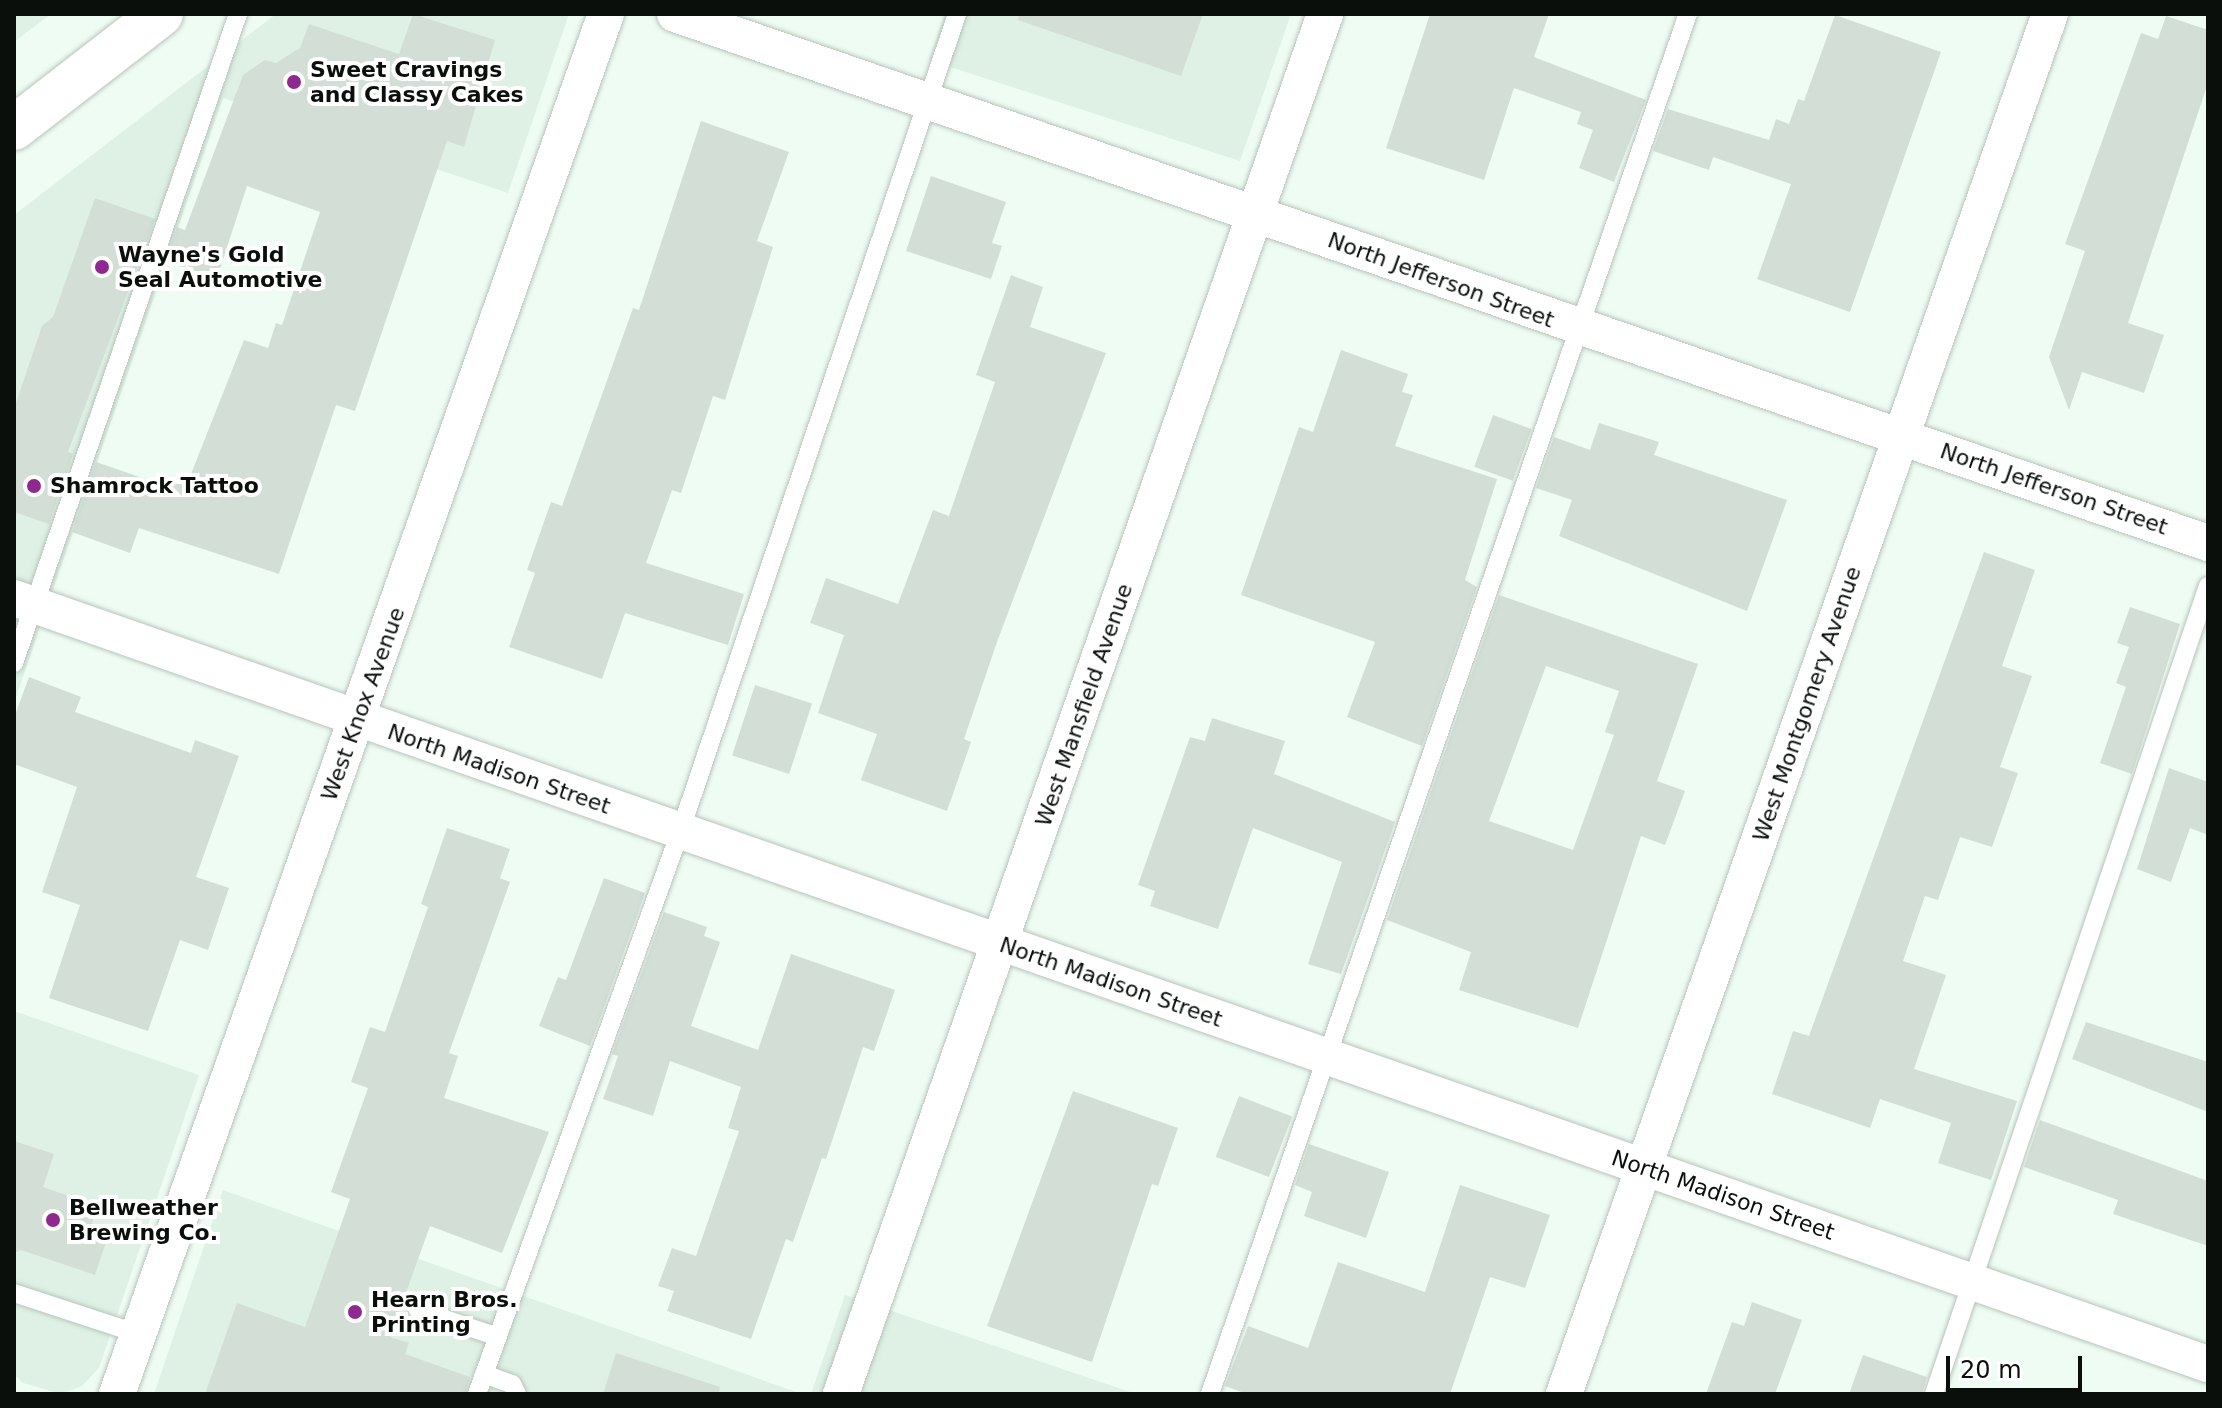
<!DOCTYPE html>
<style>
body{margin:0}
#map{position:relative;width:2222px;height:1408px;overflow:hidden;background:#effcf3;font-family:"DejaVu Sans",sans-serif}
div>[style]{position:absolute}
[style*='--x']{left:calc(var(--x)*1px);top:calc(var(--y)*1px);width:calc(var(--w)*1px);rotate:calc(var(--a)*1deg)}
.built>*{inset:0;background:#def1e4}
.building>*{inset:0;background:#d3dfd6;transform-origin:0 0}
.roads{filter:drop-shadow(0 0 2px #b8c4bb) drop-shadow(0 0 2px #b8c4bb)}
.service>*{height:18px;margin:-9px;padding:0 9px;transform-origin:9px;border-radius:9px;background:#fff}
.minor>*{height:36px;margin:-18px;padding:0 18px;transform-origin:18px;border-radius:18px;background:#fff}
.primary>*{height:44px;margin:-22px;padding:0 22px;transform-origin:22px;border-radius:22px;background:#fff}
.dots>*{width:22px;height:22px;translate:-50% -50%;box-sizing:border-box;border:4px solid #fff;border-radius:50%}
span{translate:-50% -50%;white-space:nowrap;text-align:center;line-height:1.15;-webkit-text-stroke:8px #fff;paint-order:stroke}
.poi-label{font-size:22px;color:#0a0f0c;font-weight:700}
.left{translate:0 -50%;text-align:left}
.street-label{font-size:22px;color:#0a0f0c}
.frame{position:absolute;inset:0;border:16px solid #0a0f0c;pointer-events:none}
.scale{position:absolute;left:1946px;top:1356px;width:136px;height:36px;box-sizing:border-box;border:4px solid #0a0f0c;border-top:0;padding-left:10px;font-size:24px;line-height:28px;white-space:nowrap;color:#0a0f0c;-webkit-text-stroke:6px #fff;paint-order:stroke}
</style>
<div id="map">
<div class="built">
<i style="clip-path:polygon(14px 14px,51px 14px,14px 42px)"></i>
<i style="clip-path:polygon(276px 14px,569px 14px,508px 193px,223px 98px,14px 703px,14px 215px)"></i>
<i style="clip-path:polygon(945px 14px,1291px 14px,1240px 161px,929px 60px)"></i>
<i style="clip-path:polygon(14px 1011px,199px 1075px,99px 1368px,82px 1386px,61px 1394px,23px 1383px,14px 1374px)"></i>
<i style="clip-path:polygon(223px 1190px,802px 1394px,154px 1394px)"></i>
<i style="clip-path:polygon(845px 1295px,1136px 1394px,811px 1394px)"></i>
</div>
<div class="building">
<i style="clip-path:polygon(413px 14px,495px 40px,464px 147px,447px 141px,355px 411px,336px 405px,279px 574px,139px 528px,130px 553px,72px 532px,96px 462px,163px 485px,166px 477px,187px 484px,244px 340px,268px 348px,276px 323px,282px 325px,320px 212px,247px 186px,217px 278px,165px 261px,177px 227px,185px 230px,243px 75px,265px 60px,276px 63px,300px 48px,309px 24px,399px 54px)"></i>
<i style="clip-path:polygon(1019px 14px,1203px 14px,1181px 76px,1018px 20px)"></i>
<i style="clip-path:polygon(1430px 14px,1549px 14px,1534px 57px,1646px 100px,1614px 182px,1579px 168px,1593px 130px,1577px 124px,1581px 112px,1514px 88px,1484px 180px,1386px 148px)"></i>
<i style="clip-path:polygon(1835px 15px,1941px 52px,1850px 312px,1757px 279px,1791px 184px,1713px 157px,1709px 170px,1653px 151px,1668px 109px,1769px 140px,1776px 119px,1789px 124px,1798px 99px,1804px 101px)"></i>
<i style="clip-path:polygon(2166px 16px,2208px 30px,2208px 83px,2128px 323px,2164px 335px,2144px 393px,2082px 372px,2069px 410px,2049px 357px,2085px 251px,2065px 244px,2141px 33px,2158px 39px)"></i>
<i style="clip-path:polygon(701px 121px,789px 152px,757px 241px,773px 247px,725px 400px,713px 396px,681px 493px,672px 490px,646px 563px,744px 594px,728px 645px,625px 613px,602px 679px,509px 647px,535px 573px,527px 570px,551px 502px,562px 506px,633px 308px,639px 310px)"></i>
<i style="clip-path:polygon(931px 176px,1006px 202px,992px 243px,1002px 246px,991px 279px,906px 251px)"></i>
<i style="clip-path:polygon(95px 198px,155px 219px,68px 452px,73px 454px,49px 524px,14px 512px,14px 409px,42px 326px,53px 317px)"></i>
<i style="clip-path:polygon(1011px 275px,1043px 287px,1030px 327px,1106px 353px,997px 642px,964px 739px,971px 742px,947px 811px,861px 780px,877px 734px,818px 713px,844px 635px,810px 623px,826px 578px,898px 604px,933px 510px,949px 516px,995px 382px,976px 375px)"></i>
<i style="clip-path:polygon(1341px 350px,1408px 374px,1402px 392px,1413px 395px,1395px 446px,1497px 479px,1465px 580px,1477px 587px,1422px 746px,1347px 717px,1375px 642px,1241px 595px,1299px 427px,1313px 432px)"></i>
<i style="left:1493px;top:415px;width:41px;height:55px;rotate:20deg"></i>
<i style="clip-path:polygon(1599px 423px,1659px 442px,1654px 455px,1787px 500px,1747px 611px,1559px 536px,1572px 500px,1536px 488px,1554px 437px,1590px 450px)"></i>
<i style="clip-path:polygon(1984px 552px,2035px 570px,2002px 666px,2032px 676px,2000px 767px,2018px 773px,1992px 847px,1960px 837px,1938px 900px,1925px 896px,1903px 961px,1946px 975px,1914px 1069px,2017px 1101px,1991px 1180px,1938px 1163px,1951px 1123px,1880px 1099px,1870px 1128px,1772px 1094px,1793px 1031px,1809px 1036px)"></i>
<i style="clip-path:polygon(evenodd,1499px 595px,1698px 664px,1657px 781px,1685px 791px,1665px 845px,1641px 836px,1578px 1028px,1459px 990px,1471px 952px,1387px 920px,1499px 595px,1546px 666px,1619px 691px,1605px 732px,1614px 735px,1573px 850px,1489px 821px,1546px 666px)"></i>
<i style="clip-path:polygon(2130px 607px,2180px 624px,2132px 774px,2100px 763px,2126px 687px,2116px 683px,2129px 647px,2117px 643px)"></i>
<i style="clip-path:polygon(29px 677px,81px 697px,75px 712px,191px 753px,195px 740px,239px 756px,196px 877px,229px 888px,208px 950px,180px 940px,148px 1031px,49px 998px,80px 905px,42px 892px,77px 787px,14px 764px,14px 718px)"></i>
<i style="left:755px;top:685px;width:60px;height:74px;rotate:18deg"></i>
<i style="clip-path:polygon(1212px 718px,1285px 741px,1274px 774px,1395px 822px,1341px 974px,1308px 964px,1342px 862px,1253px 828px,1218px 929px,1150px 906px,1155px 891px,1138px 885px,1190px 737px,1205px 741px)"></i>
<i style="clip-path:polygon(2169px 768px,2208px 782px,2208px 835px,2190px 828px,2171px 882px,2137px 869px)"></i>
<i style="clip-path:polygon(447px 828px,510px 849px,500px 878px,510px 882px,449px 1053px,458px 1056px,444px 1098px,549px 1132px,502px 1253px,430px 1226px,390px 1337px,409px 1343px,405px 1354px,470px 1377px,465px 1394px,205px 1394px,237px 1303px,305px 1327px,350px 1199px,331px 1192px,368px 1088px,351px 1082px,370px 1027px,385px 1032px,428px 907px,421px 904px)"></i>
<i style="clip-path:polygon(604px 878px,645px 893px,590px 1046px,539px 1026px,558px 977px,566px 980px)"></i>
<i style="clip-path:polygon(664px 912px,707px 927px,704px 936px,720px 942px,691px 1026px,758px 1050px,791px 954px,895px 990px,874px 1051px,863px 1047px,826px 1159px,822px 1158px,793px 1242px,786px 1239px,751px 1339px,667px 1311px,674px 1291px,658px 1286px,672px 1248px,696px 1256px,739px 1131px,728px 1128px,741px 1087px,670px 1061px,653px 1116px,603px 1099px,618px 1056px,612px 1054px)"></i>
<i style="clip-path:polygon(2086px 1022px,2208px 1062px,2208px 1112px,2072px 1059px)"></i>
<i style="clip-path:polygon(1073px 1091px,1178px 1128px,1158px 1186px,1152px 1184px,1092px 1362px,987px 1326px)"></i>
<i style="left:1239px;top:1096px;width:57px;height:65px;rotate:21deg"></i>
<i style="clip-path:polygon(2040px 1120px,2208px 1181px,2208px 1246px,2113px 1214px,2118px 1200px,2024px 1167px)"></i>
<i style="clip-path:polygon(14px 1141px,54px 1154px,43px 1187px,98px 1206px,88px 1235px,106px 1242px,95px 1275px,21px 1250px,14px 1253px)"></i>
<i style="clip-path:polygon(1309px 1144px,1389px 1172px,1366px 1238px,1304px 1216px,1312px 1192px,1295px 1185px)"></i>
<i style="clip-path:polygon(1460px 1185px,1550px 1215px,1525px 1288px,1490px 1277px,1450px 1394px,1247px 1394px,1225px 1386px,1248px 1326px,1308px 1348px,1338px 1262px,1425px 1292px)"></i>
<i style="clip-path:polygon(1752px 1302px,1802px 1320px,1775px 1394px,1706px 1394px,1732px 1322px,1744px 1326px)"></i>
<i style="clip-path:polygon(616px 1353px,720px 1387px,719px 1394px,603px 1394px)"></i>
<i style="clip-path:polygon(1863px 1355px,1927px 1377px,1922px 1394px,1849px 1394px)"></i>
</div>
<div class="roads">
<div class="service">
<i style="--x:14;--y:663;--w:687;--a:-70.96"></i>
<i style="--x:14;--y:1293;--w:132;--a:18.2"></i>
<i style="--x:418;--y:1310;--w:84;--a:18.6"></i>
<i style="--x:484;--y:1374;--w:30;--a:20"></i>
<i style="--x:512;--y:1384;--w:11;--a:63"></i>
<i style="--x:477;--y:1394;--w:598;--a:-70.14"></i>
<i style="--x:680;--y:832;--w:864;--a:-71.29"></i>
<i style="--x:1210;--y:1394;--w:1460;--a:-70.9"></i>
<i style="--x:1934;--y:1394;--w:853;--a:-71.27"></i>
</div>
<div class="minor">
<i style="--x:675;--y:14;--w:1622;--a:19.04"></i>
<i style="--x:14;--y:598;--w:2324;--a:19.25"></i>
<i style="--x:117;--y:1394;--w:1464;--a:-70.49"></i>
<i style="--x:841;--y:1394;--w:1462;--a:-70.67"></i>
<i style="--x:1564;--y:1394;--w:1463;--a:-70.6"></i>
</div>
<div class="primary">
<i style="--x:14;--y:128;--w:186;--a:-37.8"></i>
</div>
</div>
<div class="dots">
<i style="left:294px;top:82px;background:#8e2990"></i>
<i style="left:102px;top:267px;background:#8e2990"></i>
<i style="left:34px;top:486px;background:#8e2990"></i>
<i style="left:53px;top:1220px;background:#8e2990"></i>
<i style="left:355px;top:1312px;background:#8e2990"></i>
</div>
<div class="poi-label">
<span class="left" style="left:310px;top:82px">Sweet Cravings<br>and Classy Cakes</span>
<span class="left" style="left:118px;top:267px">Wayne's Gold<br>Seal Automotive</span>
<span class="left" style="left:50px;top:486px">Shamrock Tattoo</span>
<span class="left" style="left:69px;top:1220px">Bellweather<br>Brewing Co.</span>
<span class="left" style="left:371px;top:1312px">Hearn Bros.<br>Printing</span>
</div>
<div class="street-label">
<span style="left:1441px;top:280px;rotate:20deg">North Jefferson Street</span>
<span style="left:2054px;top:489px;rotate:19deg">North Jefferson Street</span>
<span style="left:363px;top:704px;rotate:-70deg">West Knox Avenue</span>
<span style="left:1807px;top:704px;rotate:-71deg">West Montgomery Avenue</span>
<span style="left:1084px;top:705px;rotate:-71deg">West Mansfield Avenue</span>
<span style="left:499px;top:769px;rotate:19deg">North Madison Street</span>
<span style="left:1111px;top:982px;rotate:19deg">North Madison Street</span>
<span style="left:1723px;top:1195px;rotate:19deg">North Madison Street</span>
</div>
<div class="frame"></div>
<div class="scale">20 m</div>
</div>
